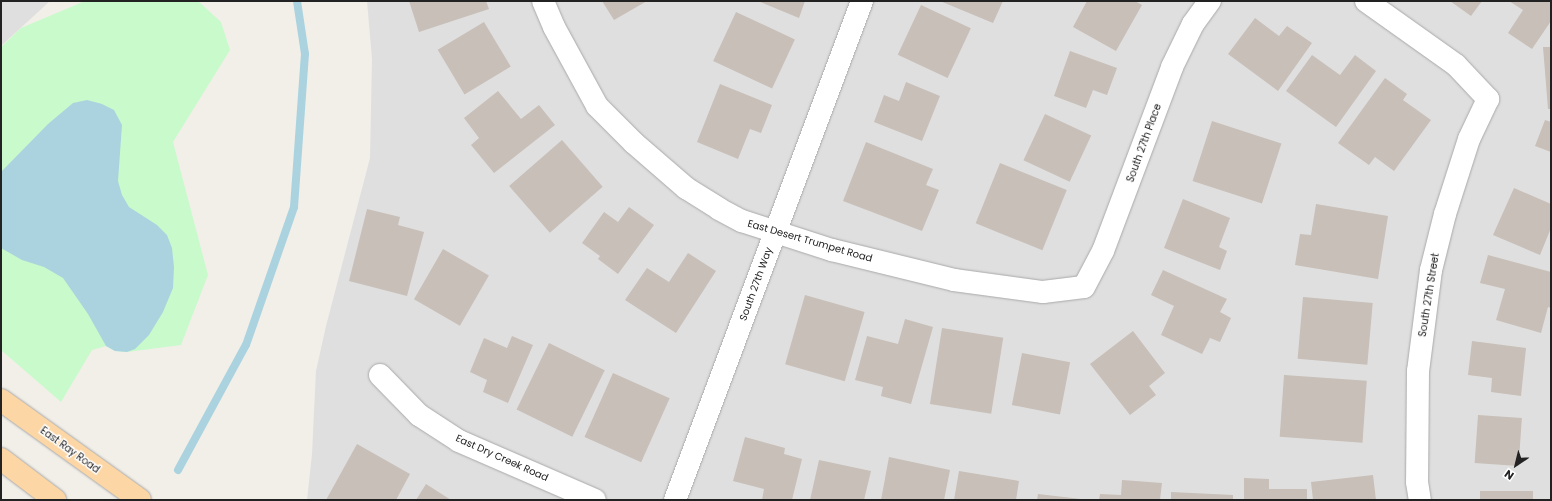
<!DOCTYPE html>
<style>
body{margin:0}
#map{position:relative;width:1552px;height:501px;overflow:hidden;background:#f2efe9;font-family:Poppins,sans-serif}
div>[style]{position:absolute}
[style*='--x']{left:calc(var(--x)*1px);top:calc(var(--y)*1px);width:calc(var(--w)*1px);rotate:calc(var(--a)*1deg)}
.residential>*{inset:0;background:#e0dfdf}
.park>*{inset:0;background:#c8facc}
.water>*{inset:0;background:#aad3df}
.stream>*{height:8px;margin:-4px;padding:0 4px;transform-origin:4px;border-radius:4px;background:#aad3df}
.building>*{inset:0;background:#c7bfb8;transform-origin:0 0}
.roads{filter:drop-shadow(0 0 1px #a9a9a9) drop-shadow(0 0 1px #a9a9a9)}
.minor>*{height:22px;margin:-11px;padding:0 11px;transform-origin:11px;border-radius:11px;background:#fff}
.major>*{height:22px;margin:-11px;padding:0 11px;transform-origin:11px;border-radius:11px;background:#fcd6a4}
span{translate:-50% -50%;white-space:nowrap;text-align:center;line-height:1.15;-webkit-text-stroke:3px #fff;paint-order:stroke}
.street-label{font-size:10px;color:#222}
.frame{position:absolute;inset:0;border:2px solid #222;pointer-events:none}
.north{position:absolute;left:1496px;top:445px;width:40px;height:40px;-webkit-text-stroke:3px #fff;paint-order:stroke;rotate:215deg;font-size:11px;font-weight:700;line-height:16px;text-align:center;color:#222}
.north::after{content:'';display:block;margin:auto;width:14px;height:18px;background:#222;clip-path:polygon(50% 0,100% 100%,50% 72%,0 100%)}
</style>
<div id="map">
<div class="residential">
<i style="clip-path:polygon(1px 1px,50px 1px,1px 46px)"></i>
<i style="clip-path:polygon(367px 1px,1551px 1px,1551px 500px,307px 500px,312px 454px,316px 371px,326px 326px,370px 158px,372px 59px)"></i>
</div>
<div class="park">
<i style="clip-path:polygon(85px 1px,198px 1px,221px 22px,230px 50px,173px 142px,208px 275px,181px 345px,127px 352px,115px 351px,106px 346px,92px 350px,61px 402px,1px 350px,1px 47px,21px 28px)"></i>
</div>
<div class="water">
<i style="clip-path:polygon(87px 100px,102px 104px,114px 110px,122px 125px,118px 181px,122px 195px,129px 207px,157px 225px,167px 235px,172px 248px,174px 267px,173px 288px,163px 312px,149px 335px,135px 349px,127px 352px,115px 351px,106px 346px,88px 314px,63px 278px,44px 267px,22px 260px,1px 248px,1px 172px,48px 124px,73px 103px)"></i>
</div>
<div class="stream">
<i style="--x:178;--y:470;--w:142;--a:-61.5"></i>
<i style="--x:246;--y:345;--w:146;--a:-70.8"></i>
<i style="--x:294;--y:207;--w:153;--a:-85.9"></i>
<i style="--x:305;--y:54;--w:54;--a:-98.6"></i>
</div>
<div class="building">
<i style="clip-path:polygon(409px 1px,486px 1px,489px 9px,419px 32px)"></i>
<i style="clip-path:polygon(602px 1px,647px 1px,614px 20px)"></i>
<i style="clip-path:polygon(758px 1px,805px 1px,799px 18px)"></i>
<i style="clip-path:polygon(940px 1px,1003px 1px,993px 23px)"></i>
<i style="clip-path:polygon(1087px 1px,1135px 1px,1142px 5px,1116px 51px,1073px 27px)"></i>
<i style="clip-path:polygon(1450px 1px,1482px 1px,1471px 16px)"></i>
<i style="clip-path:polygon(1509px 1px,1551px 1px,1551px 21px,1532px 49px,1508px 33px,1523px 10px)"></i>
<i style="left:921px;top:5px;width:55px;height:55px;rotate:25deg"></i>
<i style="left:736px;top:12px;width:65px;height:54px;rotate:25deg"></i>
<i style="clip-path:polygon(1255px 18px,1279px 36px,1287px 26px,1312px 43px,1278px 91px,1228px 54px)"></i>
<i style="left:484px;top:22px;width:52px;height:54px;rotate:59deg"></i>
<i style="clip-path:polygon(1543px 47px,1551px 47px,1551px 109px,1548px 109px)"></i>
<i style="clip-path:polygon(1070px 51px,1117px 68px,1107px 95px,1093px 90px,1086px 108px,1054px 96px)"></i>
<i style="clip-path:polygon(1312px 55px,1340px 75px,1355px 55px,1376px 71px,1336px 127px,1286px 91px)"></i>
<i style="clip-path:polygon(1385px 78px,1407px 94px,1403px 100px,1431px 120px,1394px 171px,1375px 157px,1369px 165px,1338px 143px)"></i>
<i style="clip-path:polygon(906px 82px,940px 96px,922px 141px,874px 122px,884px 95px,899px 101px)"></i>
<i style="clip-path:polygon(720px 84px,772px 105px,761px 133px,750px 129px,738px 159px,697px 142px)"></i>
<i style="clip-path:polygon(498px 91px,521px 119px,539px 105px,555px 125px,494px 173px,471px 145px,479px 138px,464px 118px)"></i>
<i style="left:1045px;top:114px;width:51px;height:51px;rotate:25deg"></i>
<i style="clip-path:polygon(1545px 120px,1551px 122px,1551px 152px,1535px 146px)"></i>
<i style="left:1212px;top:121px;width:73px;height:63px;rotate:18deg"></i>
<i style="left:562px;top:140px;width:62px;height:70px;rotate:49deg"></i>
<i style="clip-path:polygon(866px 142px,933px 169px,926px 185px,939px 190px,922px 231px,843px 201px)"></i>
<i style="left:1000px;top:163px;width:72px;height:65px;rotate:22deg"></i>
<i style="clip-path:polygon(1514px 188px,1551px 204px,1551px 228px,1540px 255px,1493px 235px)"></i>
<i style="clip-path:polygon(1183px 199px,1230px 218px,1219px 247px,1227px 251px,1220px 270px,1164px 248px)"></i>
<i style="clip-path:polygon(1316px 204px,1388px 216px,1378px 279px,1295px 265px,1300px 234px,1311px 235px)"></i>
<i style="clip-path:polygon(629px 207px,654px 225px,618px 274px,598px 259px,600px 256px,582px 243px,604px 212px,618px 222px)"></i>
<i style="clip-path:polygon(367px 209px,400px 217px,398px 225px,424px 232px,407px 296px,349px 281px)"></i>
<i style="left:443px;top:249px;width:53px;height:58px;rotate:30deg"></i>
<i style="clip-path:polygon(688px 253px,716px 271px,676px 333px,625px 300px,647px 268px,669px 282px)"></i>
<i style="clip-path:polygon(1488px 255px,1551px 272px,1551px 308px,1548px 307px,1541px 333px,1496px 320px,1505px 289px,1480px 283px)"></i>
<i style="clip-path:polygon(1163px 270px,1227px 299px,1220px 312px,1231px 318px,1220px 342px,1210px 338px,1202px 354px,1161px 335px,1174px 306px,1151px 295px)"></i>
<i style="left:805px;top:295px;width:62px;height:72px;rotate:16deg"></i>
<i style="left:1303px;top:297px;width:70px;height:62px;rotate:5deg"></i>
<i style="clip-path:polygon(905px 319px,933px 327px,911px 404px,881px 396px,883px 387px,855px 380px,867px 336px,898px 344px)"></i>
<i style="left:942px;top:328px;width:62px;height:77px;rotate:9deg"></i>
<i style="clip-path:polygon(1133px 331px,1165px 373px,1149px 386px,1156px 395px,1130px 415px,1090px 364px)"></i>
<i style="clip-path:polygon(512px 336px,533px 345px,508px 403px,483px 392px,487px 380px,470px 372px,484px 338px,507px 348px)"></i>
<i style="clip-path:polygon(1472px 341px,1526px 348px,1521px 396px,1491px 392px,1492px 378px,1468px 375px)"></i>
<i style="left:549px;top:343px;width:62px;height:74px;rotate:26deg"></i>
<i style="left:1022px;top:353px;width:49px;height:53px;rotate:11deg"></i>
<i style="left:613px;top:373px;width:62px;height:70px;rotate:24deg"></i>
<i style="left:1284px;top:375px;width:83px;height:62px;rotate:4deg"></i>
<i style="left:1478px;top:415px;width:44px;height:48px;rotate:4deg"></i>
<i style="clip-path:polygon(745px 437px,785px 448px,784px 454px,802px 459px,792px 500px,762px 500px,764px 489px,733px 481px)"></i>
<i style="clip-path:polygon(357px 444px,410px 474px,396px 500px,326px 500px)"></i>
<i style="clip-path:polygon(889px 457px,950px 470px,944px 500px,881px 500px)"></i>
<i style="clip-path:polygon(819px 460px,871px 471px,864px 500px,810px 500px)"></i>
<i style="clip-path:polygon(959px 471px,1019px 481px,1016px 500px,954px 500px)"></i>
<i style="clip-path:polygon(1373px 475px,1376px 500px,1313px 500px,1311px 482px)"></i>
<i style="clip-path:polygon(1244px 478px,1269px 479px,1269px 489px,1307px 489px,1307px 500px,1244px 500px)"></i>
<i style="clip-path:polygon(1122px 480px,1162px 483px,1160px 500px,1099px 500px,1100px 494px,1121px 495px)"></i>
<i style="clip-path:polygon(426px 484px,451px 500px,416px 500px)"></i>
<i style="left:1533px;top:491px;width:9px;height:53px;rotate:90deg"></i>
<i style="clip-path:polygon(1171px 492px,1233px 495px,1233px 500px,1171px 500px)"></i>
<i style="clip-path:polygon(1038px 494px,1081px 499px,1081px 500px,1037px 500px)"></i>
</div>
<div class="roads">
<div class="minor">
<i style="--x:543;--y:1;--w:28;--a:67"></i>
<i style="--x:554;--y:27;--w:90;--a:61.4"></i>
<i style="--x:597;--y:106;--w:52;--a:45"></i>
<i style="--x:634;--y:143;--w:69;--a:40.9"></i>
<i style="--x:686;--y:188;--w:39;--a:32"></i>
<i style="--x:719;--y:209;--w:26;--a:28"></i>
<i style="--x:742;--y:221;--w:95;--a:17.9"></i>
<i style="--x:832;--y:250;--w:126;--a:13.8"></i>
<i style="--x:954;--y:280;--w:90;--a:7.7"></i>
<i style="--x:1043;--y:292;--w:41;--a:-7"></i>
<i style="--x:1084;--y:287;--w:41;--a:-62.2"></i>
<i style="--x:1103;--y:251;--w:197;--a:-69.4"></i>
<i style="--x:1172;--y:67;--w:48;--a:-64"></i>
<i style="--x:1193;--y:24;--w:29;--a:-54"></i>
<i style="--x:1366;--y:1;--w:110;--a:35.4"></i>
<i style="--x:1456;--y:65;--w:47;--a:46.7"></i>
<i style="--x:1488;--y:99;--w:44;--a:115.4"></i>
<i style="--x:1469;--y:139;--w:79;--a:107.7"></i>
<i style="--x:1445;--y:214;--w:58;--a:104"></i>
<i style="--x:1431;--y:270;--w:102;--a:97.3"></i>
<i style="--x:1418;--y:371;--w:111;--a:90.5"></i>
<i style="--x:1417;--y:482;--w:18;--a:81"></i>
<i style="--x:380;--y:375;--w:56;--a:45.7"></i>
<i style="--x:419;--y:415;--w:48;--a:33"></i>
<i style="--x:459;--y:441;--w:148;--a:23.5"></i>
<i style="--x:675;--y:500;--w:533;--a:-69.46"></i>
</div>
<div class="major">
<i style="--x:1;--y:400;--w:171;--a:35.7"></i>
<i style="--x:1;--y:459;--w:68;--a:37.2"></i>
</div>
</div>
<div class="street-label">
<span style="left:1144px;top:143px;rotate:-70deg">South 27th Place</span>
<span style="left:810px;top:241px;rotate:16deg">East Desert Trumpet Road</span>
<span style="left:756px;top:284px;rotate:-70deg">South 27th Way</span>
<span style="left:1429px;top:295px;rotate:-81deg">South 27th Street</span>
<span style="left:70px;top:450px;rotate:36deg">East Ray Road</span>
<span style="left:502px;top:458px;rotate:24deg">East Dry Creek Road</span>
</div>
<div class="frame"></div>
<div class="north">N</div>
</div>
